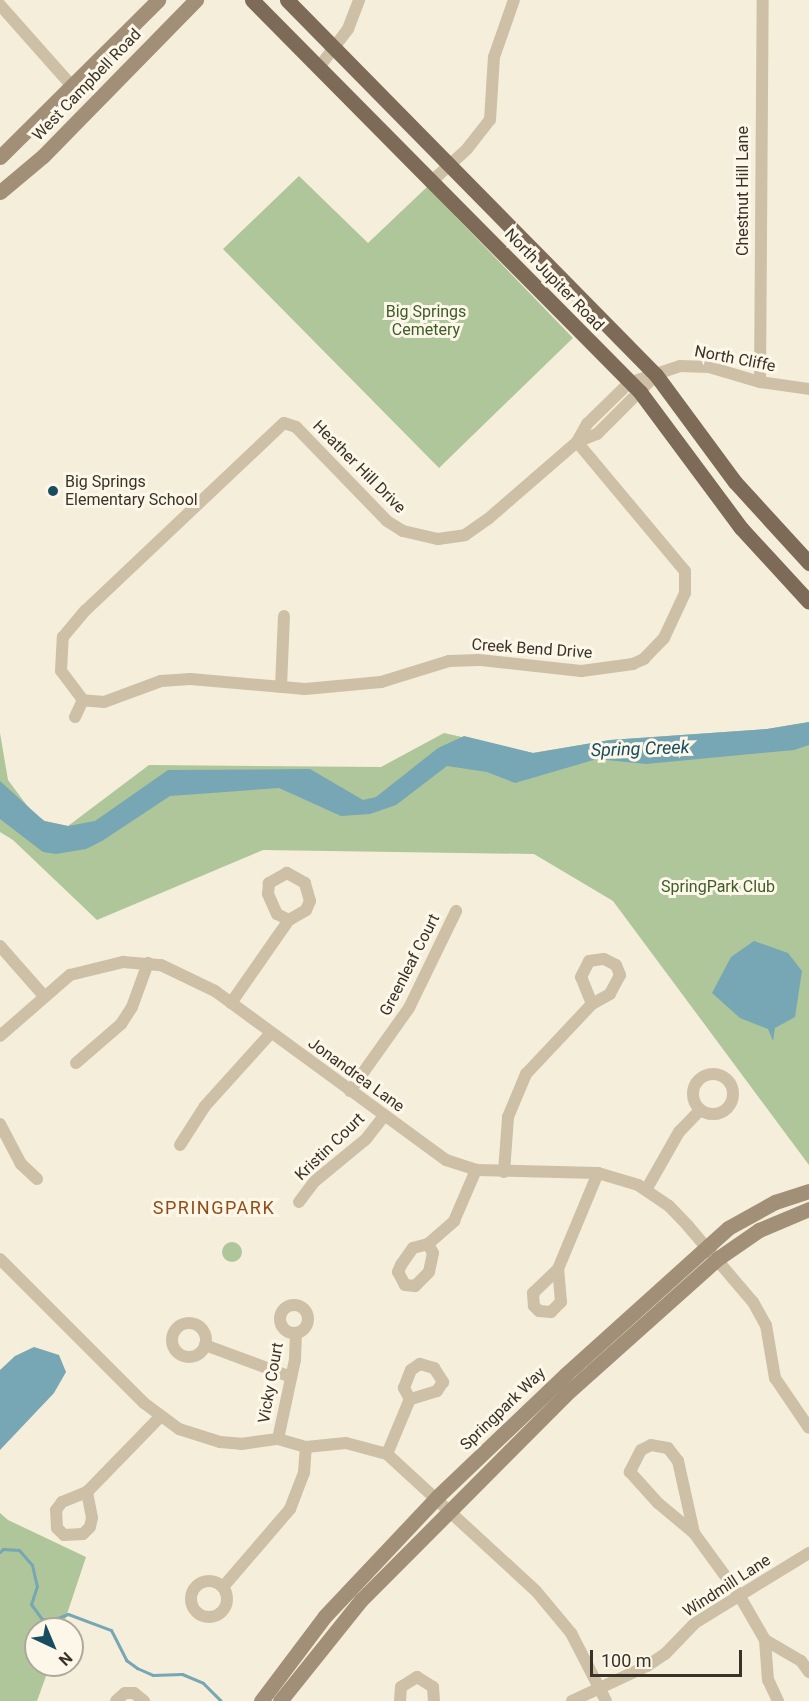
<!DOCTYPE html>
<style>
body{margin:0}
#map{position:relative;width:809px;height:1701px;overflow:hidden;background:#f5eedb;font-family:Roboto,sans-serif}
div>[style]{position:absolute}
[style*='--x']{left:calc(var(--x)*1px);top:calc(var(--y)*1px);width:calc(var(--w)*1px);rotate:calc(var(--a)*1deg)}
.green>*{inset:0;background:#aec699}
.round{border-radius:50%}
.water>*{inset:0;background:#77a6b5}
.stream>*{height:3px;margin:-1.5px;padding:0 1.5px;transform-origin:1.5px;border-radius:1.5px;background:#77a6b5}
.street>*{height:12px;margin:-6px;padding:0 6px;transform-origin:6px;border-radius:6px;background:#cec0a6}
.street>.ring{margin:-6px;padding:0;box-sizing:content-box;background:none;border:12px solid #cec0a6;border-radius:50%}
.secondary>*{height:15px;margin:-7.5px;padding:0 7.5px;transform-origin:7.5px;border-radius:7.5px;background:#a28f77}
.primary>*{height:15px;margin:-7.5px;padding:0 7.5px;transform-origin:7.5px;border-radius:7.5px;background:#7d6b57}
.dots>*{width:16px;height:16px;translate:-50% -50%;box-sizing:border-box;border:3px solid #fcf7e8;border-radius:50%}
span{translate:-50% -50%;white-space:nowrap;text-align:center;line-height:1.15;-webkit-text-stroke:6px #fcf7e8;paint-order:stroke}
.street-label{font-size:16px;color:#3a3127}
.park-label{font-size:16px;color:#3e5b28}
.poi-label{font-size:16px;color:#3a3127}
.left{translate:0 -50%;text-align:left}
.water-label{font-size:18px;color:#184d60;font-style:italic}
.neighbourhood-label{font-size:18px;color:#924d17;letter-spacing:1.5px}
.north{position:absolute;left:24px;top:1617px;width:60px;height:60px;box-sizing:border-box;background:#fcf7e8;border:2px solid #aea89b;border-radius:50%;rotate:136deg;font-size:16px;font-weight:700;line-height:24px;text-align:center;color:#3a3127}
.north::after{content:'';display:block;margin:auto;width:21px;height:27px;background:#184d60;clip-path:polygon(50% 0,100% 100%,50% 72%,0 100%)}
.scale{position:absolute;left:590px;top:1650px;width:152px;height:27px;box-sizing:border-box;border:3px solid #3a3127;border-top:0;padding-left:8px;font-size:18px;line-height:21px;white-space:nowrap;color:#3a3127;-webkit-text-stroke:4px #fcf7e8;paint-order:stroke}
</style>
<div id="map">
<div class="green">
<i style="clip-path:polygon(299px 176px,368px 243px,427px 187px,573px 338px,439px 468px,223px 249px)"></i>
<i style="clip-path:polygon(809px 722px,809px 1165px,613px 901px,534px 854px,263px 850px,97px 920px,13px 840px,0 832px,0 733px,8px 780px,31px 811px,45px 821px,68px 826px,149px 765px,381px 767px,444px 733px,533px 753px,610px 740px,767px 729px)"></i>
<i class="round" style="left:222px;top:1242px;width:20px;height:20px"></i>
<i style="clip-path:polygon(0 1513px,8px 1520px,86px 1557px,62px 1629px,36px 1629px,36px 1665px,50px 1665px,37px 1701px,0 1701px)"></i>
</div>
<div class="water">
<i style="clip-path:polygon(809px 722px,809px 745px,794px 750px,646px 764px,597px 759px,515px 783px,487px 772px,447px 766px,396px 805px,370px 814px,341px 816px,279px 788px,170px 796px,102px 841px,86px 849px,56px 854px,43px 852px,0 819px,0 781px,44px 821px,68px 826px,95px 821px,168px 770px,310px 769px,363px 800px,376px 797px,438px 748px,464px 736px,533px 753px,610px 740px,767px 729px)"></i>
<i style="clip-path:polygon(754px 941px,788px 953px,802px 971px,795px 1017px,775px 1028px,773px 1041px,768px 1029px,740px 1018px,712px 993px,731px 957px)"></i>
<i style="clip-path:polygon(34px 1347px,59px 1355px,66px 1372px,54px 1393px,0 1450px,0 1370px,15px 1356px)"></i>
</div>
<div class="stream">
<i style="--x:0;--y:1552;--w:4;--a:-45"></i>
<i style="--x:3;--y:1549;--w:16;--a:4"></i>
<i style="--x:19;--y:1550;--w:20;--a:49"></i>
<i style="--x:32;--y:1565;--w:22;--a:77"></i>
<i style="--x:37;--y:1586;--w:19;--a:108"></i>
<i style="--x:31;--y:1604;--w:19;--a:54"></i>
<i style="--x:42;--y:1619;--w:11;--a:5"></i>
<i style="--x:53;--y:1620;--w:16;--a:-22"></i>
<i style="--x:68;--y:1614;--w:46;--a:20.4"></i>
<i style="--x:111;--y:1630;--w:34;--a:63"></i>
<i style="--x:126;--y:1660;--w:14;--a:36"></i>
<i style="--x:137;--y:1668;--w:17;--a:24"></i>
<i style="--x:153;--y:1675;--w:29;--a:-2"></i>
<i style="--x:182;--y:1674;--w:23;--a:23"></i>
<i style="--x:203;--y:1683;--w:25;--a:45"></i>
</div>
<div class="street">
<i style="--x:0;--y:5;--w:107;--a:48.4"></i>
<i style="--x:320;--y:66;--w:46;--a:-52.9"></i>
<i style="--x:348;--y:29;--w:31;--a:-69"></i>
<i style="--x:432;--y:181;--w:47;--a:-42.4"></i>
<i style="--x:467;--y:149;--w:37;--a:-52"></i>
<i style="--x:490;--y:120;--w:63;--a:-86.4"></i>
<i style="--x:494;--y:57;--w:60;--a:-70.7"></i>
<i style="--x:760;--y:382;--w:382;--a:-89.6"></i>
<i style="--x:577;--y:442;--w:168;--a:50.1"></i>
<i style="--x:685;--y:571;--w:22;--a:90"></i>
<i style="--x:685;--y:593;--w:50;--a:115"></i>
<i style="--x:664;--y:638;--w:29;--a:134"></i>
<i style="--x:644;--y:659;--w:12;--a:156"></i>
<i style="--x:633;--y:664;--w:52;--a:172.3"></i>
<i style="--x:581;--y:671;--w:103;--a:-173.8"></i>
<i style="--x:479;--y:660;--w:30;--a:178"></i>
<i style="--x:449;--y:661;--w:71;--a:162.8"></i>
<i style="--x:381;--y:682;--w:76;--a:174.7"></i>
<i style="--x:305;--y:689;--w:115;--a:-175"></i>
<i style="--x:190;--y:679;--w:29;--a:176"></i>
<i style="--x:161;--y:681;--w:61;--a:159.8"></i>
<i style="--x:104;--y:702;--w:21;--a:-175"></i>
<i style="--x:83;--y:700;--w:36;--a:-127"></i>
<i style="--x:61;--y:671;--w:34;--a:-87"></i>
<i style="--x:63;--y:637;--w:35;--a:-50"></i>
<i style="--x:86;--y:610;--w:272;--a:-43.4"></i>
<i style="--x:284;--y:423;--w:13;--a:18"></i>
<i style="--x:296;--y:427;--w:131;--a:45.9"></i>
<i style="--x:387;--y:521;--w:19;--a:32"></i>
<i style="--x:403;--y:531;--w:36;--a:13"></i>
<i style="--x:438;--y:539;--w:27;--a:-8"></i>
<i style="--x:465;--y:535;--w:28;--a:-35"></i>
<i style="--x:488;--y:519;--w:118;--a:-40.9"></i>
<i style="--x:577;--y:442;--w:22;--a:-22"></i>
<i style="--x:597;--y:434;--w:83;--a:-45"></i>
<i style="--x:577;--y:442;--w:21;--a:-61"></i>
<i style="--x:587;--y:424;--w:59;--a:-44.3"></i>
<i style="--x:629;--y:383;--w:54;--a:-18.4"></i>
<i style="--x:680;--y:366;--w:29;--a:2"></i>
<i style="--x:709;--y:367;--w:53;--a:16.4"></i>
<i style="--x:760;--y:382;--w:49;--a:8.1"></i>
<i style="--x:281;--y:687;--w:71;--a:-87.6"></i>
<i style="--x:75;--y:717;--w:19;--a:-65"></i>
<i style="--x:0;--y:946;--w:65;--a:48.7"></i>
<i style="--x:604;--y:959;--w:13;--a:27"></i>
<i style="--x:616;--y:965;--w:11;--a:68"></i>
<i style="--x:620;--y:975;--w:21;--a:118"></i>
<i style="--x:610;--y:994;--w:21;--a:151"></i>
<i style="--x:592;--y:1004;--w:29;--a:-112"></i>
<i style="--x:581;--y:977;--w:18;--a:-63"></i>
<i style="--x:589;--y:961;--w:15;--a:-8"></i>
<i style="--x:231;--y:1003;--w:101;--a:-55.1"></i>
<i style="--x:289;--y:920;--w:20;--a:-30"></i>
<i style="--x:306;--y:910;--w:10;--a:-66"></i>
<i style="--x:310;--y:901;--w:19;--a:-106"></i>
<i style="--x:305;--y:883;--w:21;--a:-151"></i>
<i style="--x:287;--y:873;--w:21;--a:151"></i>
<i style="--x:269;--y:883;--w:11;--a:95"></i>
<i style="--x:268;--y:894;--w:22;--a:66"></i>
<i style="--x:277;--y:914;--w:13;--a:27"></i>
<i style="--x:0;--y:1036;--w:93;--a:-41.1"></i>
<i style="--x:70;--y:975;--w:55;--a:-13.8"></i>
<i style="--x:123;--y:962;--w:38;--a:5"></i>
<i style="--x:161;--y:965;--w:60;--a:25.7"></i>
<i style="--x:215;--y:991;--w:286;--a:36.2"></i>
<i style="--x:446;--y:1160;--w:32;--a:18"></i>
<i style="--x:476;--y:1170;--w:122;--a:1.4"></i>
<i style="--x:598;--y:1173;--w:42;--a:16.7"></i>
<i style="--x:638;--y:1185;--w:37;--a:34"></i>
<i style="--x:669;--y:1206;--w:28;--a:46"></i>
<i style="--x:688;--y:1226;--w:100;--a:49.5"></i>
<i style="--x:753;--y:1302;--w:26;--a:61"></i>
<i style="--x:766;--y:1325;--w:54;--a:80.4"></i>
<i style="--x:775;--y:1378;--w:60;--a:55.8"></i>
<i style="--x:76;--y:1063;--w:60;--a:-40.9"></i>
<i style="--x:121;--y:1024;--w:20;--a:-57"></i>
<i style="--x:132;--y:1007;--w:47;--a:-70"></i>
<i class="ring" style="left:693px;top:1074px;width:28px;height:28px"></i>
<i style="--x:350;--y:1091;--w:102;--a:-54.6"></i>
<i style="--x:409;--y:1008;--w:108;--a:-64.1"></i>
<i style="--x:0;--y:1124;--w:45;--a:62.3"></i>
<i style="--x:21;--y:1164;--w:22;--a:43"></i>
<i style="--x:180;--y:1145;--w:46;--a:-57.3"></i>
<i style="--x:205;--y:1106;--w:98;--a:-47.9"></i>
<i style="--x:504;--y:1172;--w:55;--a:-85.8"></i>
<i style="--x:508;--y:1117;--w:47;--a:-67.3"></i>
<i style="--x:526;--y:1074;--w:96;--a:-46.7"></i>
<i style="--x:646;--y:1190;--w:67;--a:-60.4"></i>
<i style="--x:679;--y:1132;--w:30;--a:-46"></i>
<i style="--x:299;--y:1202;--w:26;--a:-53"></i>
<i style="--x:315;--y:1181;--w:66;--a:-39.5"></i>
<i style="--x:366;--y:1139;--w:29;--a:-52"></i>
<i style="--x:428;--y:1244;--w:10;--a:61"></i>
<i style="--x:433;--y:1253;--w:19;--a:102"></i>
<i style="--x:429;--y:1272;--w:20;--a:135"></i>
<i style="--x:415;--y:1286;--w:10;--a:-174"></i>
<i style="--x:405;--y:1285;--w:15;--a:-118"></i>
<i style="--x:398;--y:1272;--w:8;--a:-67"></i>
<i style="--x:401;--y:1265;--w:21;--a:-55"></i>
<i style="--x:413;--y:1248;--w:16;--a:-15"></i>
<i style="--x:428;--y:1244;--w:35;--a:-41"></i>
<i style="--x:454;--y:1221;--w:56;--a:-66.7"></i>
<i style="--x:0;--y:1259;--w:204;--a:45"></i>
<i style="--x:144;--y:1403;--w:44;--a:36.6"></i>
<i style="--x:179;--y:1429;--w:43;--a:17.6"></i>
<i style="--x:220;--y:1442;--w:21;--a:5"></i>
<i style="--x:241;--y:1444;--w:37;--a:-8"></i>
<i style="--x:278;--y:1439;--w:29;--a:16"></i>
<i style="--x:306;--y:1447;--w:40;--a:-5.7"></i>
<i style="--x:346;--y:1443;--w:42;--a:15"></i>
<i style="--x:387;--y:1454;--w:202;--a:42.6"></i>
<i style="--x:536;--y:1591;--w:55;--a:50.2"></i>
<i style="--x:571;--y:1633;--w:76;--a:62.8"></i>
<i style="--x:558;--y:1269;--w:35;--a:136"></i>
<i style="--x:533;--y:1293;--w:13;--a:86"></i>
<i style="--x:534;--y:1306;--w:7;--a:45"></i>
<i style="--x:539;--y:1311;--w:12;--a:5"></i>
<i style="--x:551;--y:1312;--w:14;--a:-45"></i>
<i style="--x:561;--y:1302;--w:33;--a:-95"></i>
<i style="--x:558;--y:1269;--w:104;--a:-67.4"></i>
<i class="ring" style="left:280px;top:1305px;width:16px;height:16px"></i>
<i class="ring" style="left:172px;top:1323px;width:22px;height:22px"></i>
<i style="--x:205;--y:1345;--w:92;--a:20.4"></i>
<i style="--x:278;--y:1439;--w:81;--a:-77.9"></i>
<i style="--x:295;--y:1360;--w:27;--a:-88"></i>
<i style="--x:387;--y:1454;--w:60;--a:-67.3"></i>
<i style="--x:410;--y:1399;--w:13;--a:-119"></i>
<i style="--x:404;--y:1388;--w:19;--a:-69"></i>
<i style="--x:411;--y:1370;--w:11;--a:-34"></i>
<i style="--x:420;--y:1364;--w:15;--a:16"></i>
<i style="--x:434;--y:1368;--w:17;--a:57"></i>
<i style="--x:443;--y:1382;--w:11;--a:124"></i>
<i style="--x:437;--y:1391;--w:28;--a:163"></i>
<i style="--x:87;--y:1492;--w:26;--a:79"></i>
<i style="--x:92;--y:1518;--w:9;--a:103"></i>
<i style="--x:90;--y:1527;--w:10;--a:135"></i>
<i style="--x:83;--y:1534;--w:19;--a:177"></i>
<i style="--x:64;--y:1535;--w:10;--a:-135"></i>
<i style="--x:57;--y:1528;--w:18;--a:-93"></i>
<i style="--x:56;--y:1510;--w:10;--a:-53"></i>
<i style="--x:62;--y:1502;--w:27;--a:-22"></i>
<i style="--x:87;--y:1492;--w:105;--a:-45.8"></i>
<i style="--x:694;--y:1533;--w:74;--a:-102.5"></i>
<i style="--x:678;--y:1461;--w:16;--a:-128"></i>
<i style="--x:668;--y:1448;--w:17;--a:-170"></i>
<i style="--x:651;--y:1445;--w:11;--a:153"></i>
<i style="--x:641;--y:1450;--w:25;--a:117"></i>
<i style="--x:630;--y:1472;--w:42;--a:47.9"></i>
<i style="--x:658;--y:1503;--w:47;--a:39.8"></i>
<i style="--x:694;--y:1533;--w:77;--a:54"></i>
<i style="--x:739;--y:1595;--w:52;--a:60"></i>
<i class="ring" style="left:191px;top:1581px;width:24px;height:24px"></i>
<i style="--x:223;--y:1587;--w:103;--a:-49.3"></i>
<i style="--x:290;--y:1509;--w:39;--a:-69"></i>
<i style="--x:304;--y:1473;--w:26;--a:-86"></i>
<i style="--x:116;--y:1701;--w:12;--a:-42"></i>
<i style="--x:125;--y:1693;--w:9;--a:0"></i>
<i style="--x:134;--y:1693;--w:13;--a:39"></i>
<i style="--x:400;--y:1701;--w:14;--a:-86"></i>
<i style="--x:401;--y:1687;--w:19;--a:-32"></i>
<i style="--x:417;--y:1677;--w:19;--a:32"></i>
<i style="--x:433;--y:1687;--w:14;--a:86"></i>
<i style="--x:572;--y:1701;--w:83;--a:-25"></i>
<i style="--x:647;--y:1666;--w:22;--a:-34"></i>
<i style="--x:665;--y:1654;--w:43;--a:-45.9"></i>
<i style="--x:695;--y:1623;--w:134;--a:-31.6"></i>
<i style="--x:778;--y:1701;--w:23;--a:-115"></i>
<i style="--x:768;--y:1680;--w:40;--a:-94.3"></i>
<i style="--x:765;--y:1640;--w:42;--a:30.3"></i>
<i style="--x:801;--y:1661;--w:14;--a:54"></i>
</div>
<div class="secondary">
<i style="--x:0;--y:157;--w:223;--a:-44.8"></i>
<i style="--x:0;--y:192;--w:56;--a:-39.9"></i>
<i style="--x:43;--y:156;--w:219;--a:-45.6"></i>
<i style="--x:261;--y:1701;--w:106;--a:-53"></i>
<i style="--x:325;--y:1616;--w:163;--a:-46.7"></i>
<i style="--x:437;--y:1497;--w:178;--a:-43.6"></i>
<i style="--x:566;--y:1374;--w:218;--a:-42"></i>
<i style="--x:728;--y:1228;--w:54;--a:-29"></i>
<i style="--x:775;--y:1202;--w:36;--a:-18"></i>
<i style="--x:280;--y:1701;--w:129;--a:-51.3"></i>
<i style="--x:361;--y:1600;--w:289;--a:-45.1"></i>
<i style="--x:565;--y:1395;--w:204;--a:-41.8"></i>
<i style="--x:717;--y:1259;--w:51;--a:-34.6"></i>
<i style="--x:759;--y:1230;--w:54;--a:-22.8"></i>
</div>
<div class="primary">
<i style="--x:252;--y:0;--w:552;--a:45.29"></i>
<i style="--x:640;--y:392;--w:169;--a:53.4"></i>
<i style="--x:741;--y:528;--w:100;--a:47.4"></i>
<i style="--x:287;--y:0;--w:526;--a:45.46"></i>
<i style="--x:656;--y:375;--w:133;--a:53.6"></i>
<i style="--x:735;--y:482;--w:110;--a:47.6"></i>
</div>
<div class="dots">
<i style="left:53px;top:491px;background:#184d60"></i>
</div>
<div class="street-label">
<span style="left:87px;top:85px;rotate:-46deg">West Campbell Road</span>
<span style="left:743px;top:191px;rotate:-90deg">Chestnut Hill Lane</span>
<span style="left:554px;top:280px;rotate:46deg">North Jupiter Road</span>
<span style="left:735px;top:359px;rotate:11deg">North Cliffe</span>
<span style="left:359px;top:467px;rotate:45deg">Heather Hill Drive</span>
<span style="left:532px;top:649px;rotate:4deg">Creek Bend Drive</span>
<span style="left:410px;top:965px;rotate:-63deg">Greenleaf Court</span>
<span style="left:356px;top:1075px;rotate:36deg">Jonandrea Lane</span>
<span style="left:330px;top:1147px;rotate:-44deg">Kristin Court</span>
<span style="left:271px;top:1383px;rotate:-80deg">Vicky Court</span>
<span style="left:503px;top:1409px;rotate:-44deg">Springpark Way</span>
<span style="left:727px;top:1586px;rotate:-33deg">Windmill Lane</span>
</div>
<div class="park-label">
<span style="left:426px;top:321px">Big Springs<br>Cemetery</span>
<span style="left:718px;top:887px">SpringPark Club</span>
</div>
<div class="poi-label">
<span class="left" style="left:65px;top:491px">Big Springs<br>Elementary School</span>
</div>
<div class="water-label">
<span style="left:640px;top:749px;rotate:-2deg">Spring Creek</span>
</div>
<div class="neighbourhood-label">
<span style="left:214px;top:1208px">SPRINGPARK</span>
</div>
<div class="north">N</div>
<div class="scale">100 m</div>
</div>
